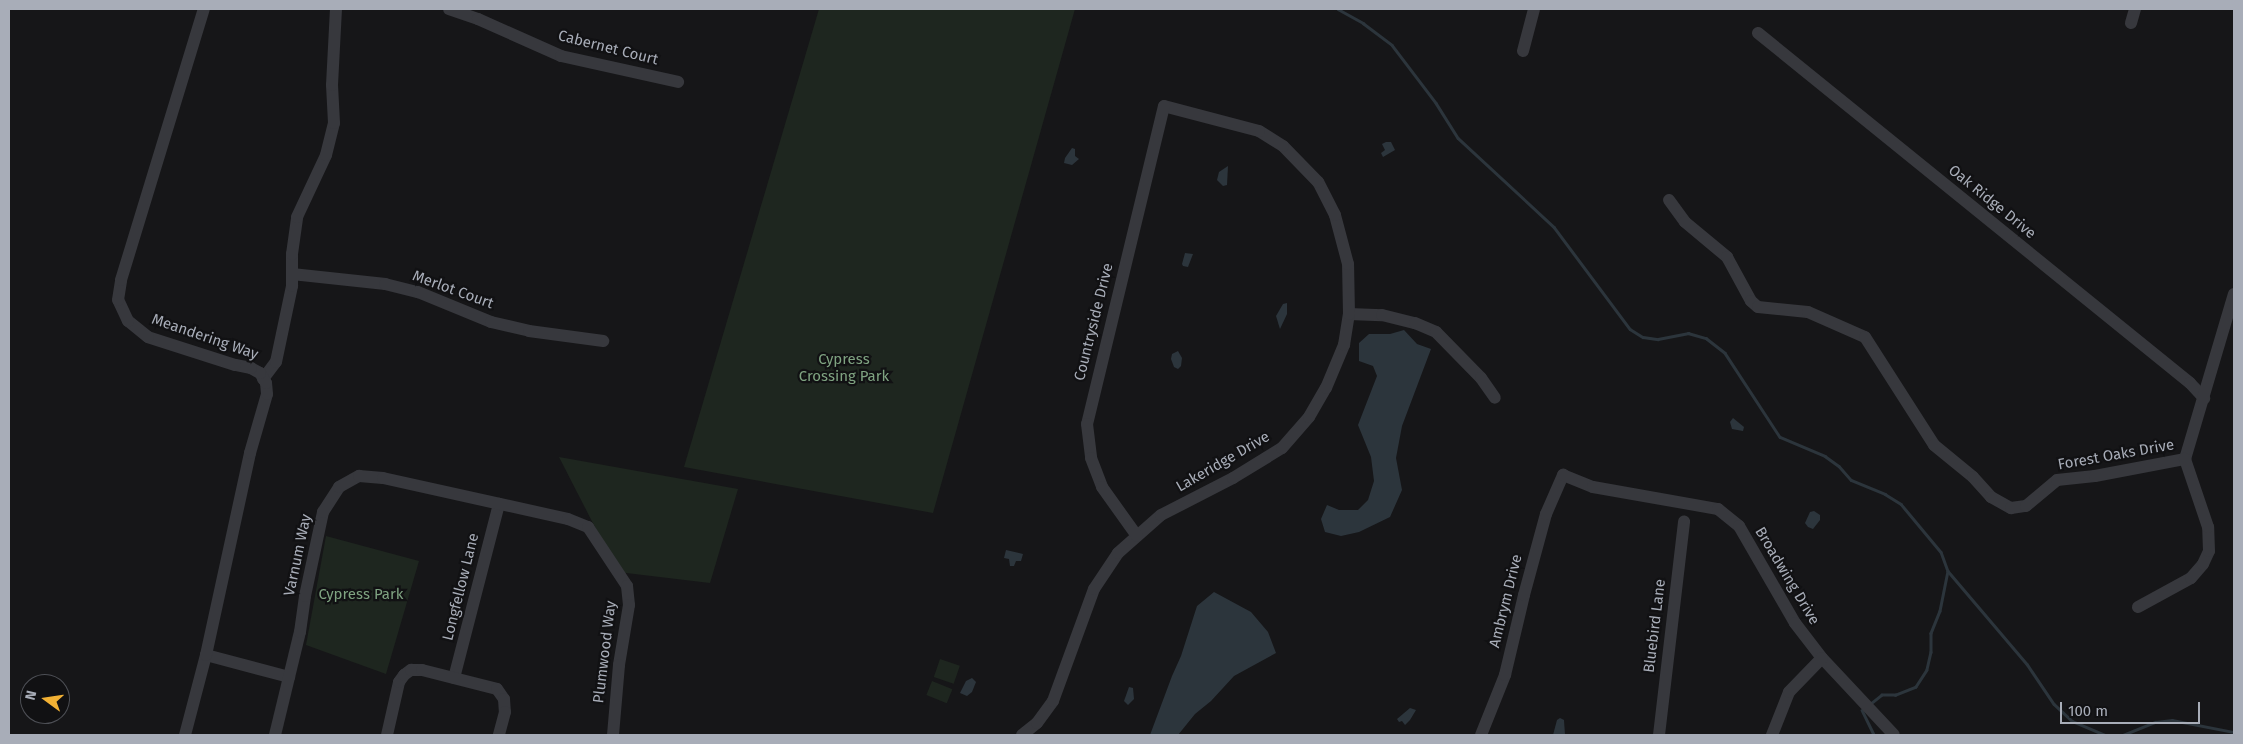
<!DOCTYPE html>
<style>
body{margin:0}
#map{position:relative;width:2243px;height:744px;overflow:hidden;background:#161618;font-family:"Fira Sans",sans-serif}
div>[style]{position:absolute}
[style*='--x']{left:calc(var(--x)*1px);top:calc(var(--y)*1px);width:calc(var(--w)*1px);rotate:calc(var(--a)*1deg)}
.green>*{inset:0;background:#1e261f;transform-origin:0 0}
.water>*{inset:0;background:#2c353c}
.stream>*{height:2.5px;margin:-1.25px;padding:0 1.25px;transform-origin:1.25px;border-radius:1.25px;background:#2c353c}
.minor>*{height:12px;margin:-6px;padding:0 6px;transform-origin:6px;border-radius:6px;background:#37383d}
span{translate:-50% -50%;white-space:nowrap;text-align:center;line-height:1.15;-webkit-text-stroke:4.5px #111113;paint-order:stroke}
.street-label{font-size:15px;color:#a8adb8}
.park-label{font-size:15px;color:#7fa381}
.frame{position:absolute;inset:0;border:10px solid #a8adb8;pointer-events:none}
.north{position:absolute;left:20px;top:674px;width:50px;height:50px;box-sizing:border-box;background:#111113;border:1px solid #4d4f55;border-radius:50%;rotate:284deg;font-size:14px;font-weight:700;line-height:20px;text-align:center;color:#a8adb8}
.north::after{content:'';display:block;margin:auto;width:18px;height:22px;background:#f2b134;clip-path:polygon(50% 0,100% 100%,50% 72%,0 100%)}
.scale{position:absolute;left:2060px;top:702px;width:140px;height:22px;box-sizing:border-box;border:2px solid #a8adb8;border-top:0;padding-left:6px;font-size:15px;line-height:18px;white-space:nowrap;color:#a8adb8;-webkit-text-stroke:4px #111113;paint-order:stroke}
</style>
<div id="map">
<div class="green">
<i style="clip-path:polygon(819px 9px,1075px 9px,933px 513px,684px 467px)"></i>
<i style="clip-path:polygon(559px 457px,738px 489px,710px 583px,618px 572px)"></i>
<i style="clip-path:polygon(326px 536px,419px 561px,386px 674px,306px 645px)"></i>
<i style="left:940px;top:659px;width:21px;height:19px;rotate:19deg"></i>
<i style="left:932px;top:681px;width:22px;height:15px;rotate:22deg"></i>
</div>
<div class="water">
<i style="clip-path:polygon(1386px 142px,1391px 142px,1395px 150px,1383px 157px,1381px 153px,1385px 150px,1382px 144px)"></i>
<i style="clip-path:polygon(1072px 148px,1075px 149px,1075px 156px,1079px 159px,1072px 165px,1064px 163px,1065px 158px)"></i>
<i style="clip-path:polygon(1228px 166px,1227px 185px,1223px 186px,1217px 180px,1219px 172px)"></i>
<i style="clip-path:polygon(1185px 253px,1193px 254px,1188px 267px,1183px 266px,1182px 264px)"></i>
<i style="clip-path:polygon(1287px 303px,1287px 314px,1280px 329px,1276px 316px,1283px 304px)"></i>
<i style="clip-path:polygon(1404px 330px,1417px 344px,1431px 349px,1402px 426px,1396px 458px,1402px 490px,1390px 517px,1359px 532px,1341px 536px,1325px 532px,1321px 519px,1327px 505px,1339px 510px,1358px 510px,1368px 500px,1374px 481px,1371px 457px,1358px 425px,1377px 376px,1373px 366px,1359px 361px,1359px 343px,1369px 334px,1390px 334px)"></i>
<i style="clip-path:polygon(1178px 351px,1182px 358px,1181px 366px,1178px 369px,1174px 367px,1171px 359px,1172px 354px)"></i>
<i style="clip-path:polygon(1733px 418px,1744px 427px,1743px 431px,1732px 429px,1730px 422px)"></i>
<i style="clip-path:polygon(1814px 511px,1820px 515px,1820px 520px,1813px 529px,1808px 527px,1805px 523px,1810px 512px)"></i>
<i style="clip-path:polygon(1006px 550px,1023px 554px,1021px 561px,1016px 561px,1014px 566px,1010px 566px,1009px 559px,1004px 558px)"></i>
<i style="clip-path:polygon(1214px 592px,1251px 612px,1268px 632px,1276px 653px,1234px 676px,1211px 701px,1195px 714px,1178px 735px,1150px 735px,1172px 676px,1181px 656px,1197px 606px)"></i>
<i style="clip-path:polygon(972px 678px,976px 682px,972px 692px,967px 696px,960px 693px,966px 681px)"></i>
<i style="clip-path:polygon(1129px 687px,1133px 688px,1134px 699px,1128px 705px,1124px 701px)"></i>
<i style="clip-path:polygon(1410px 708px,1416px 710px,1410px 720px,1405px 725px,1402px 721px,1399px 722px,1397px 719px)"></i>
<i style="clip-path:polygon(1560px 718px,1564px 720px,1565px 735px,1553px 735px,1557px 720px)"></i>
</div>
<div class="stream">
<i style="--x:1338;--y:9;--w:29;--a:29"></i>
<i style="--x:1363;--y:23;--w:36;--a:37"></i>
<i style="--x:1392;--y:45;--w:73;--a:52.8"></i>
<i style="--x:1436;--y:103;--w:41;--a:57.8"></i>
<i style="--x:1458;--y:138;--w:131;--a:42.8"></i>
<i style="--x:1554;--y:227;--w:127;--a:53.3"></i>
<i style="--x:1630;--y:329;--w:15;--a:32"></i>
<i style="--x:1643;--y:337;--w:15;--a:8"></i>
<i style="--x:1658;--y:339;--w:31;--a:-11"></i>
<i style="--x:1688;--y:333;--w:19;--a:16"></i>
<i style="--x:1706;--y:338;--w:24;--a:38"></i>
<i style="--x:1725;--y:353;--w:100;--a:56.8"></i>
<i style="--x:1780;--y:437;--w:49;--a:22.9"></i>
<i style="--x:1825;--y:456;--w:17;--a:36"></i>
<i style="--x:1839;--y:466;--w:18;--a:49"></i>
<i style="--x:1851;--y:480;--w:37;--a:22"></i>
<i style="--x:1885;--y:494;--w:19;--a:32"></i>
<i style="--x:1901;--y:504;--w:62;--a:50.2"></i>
<i style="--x:1941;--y:552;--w:20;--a:70"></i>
<i style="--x:1948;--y:571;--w:41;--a:101.3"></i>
<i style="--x:1940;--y:611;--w:24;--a:112"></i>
<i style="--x:1931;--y:633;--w:19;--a:90"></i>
<i style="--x:1931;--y:652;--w:18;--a:103"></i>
<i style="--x:1927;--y:670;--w:20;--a:123"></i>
<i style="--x:1916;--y:687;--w:22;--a:158"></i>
<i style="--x:1896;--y:695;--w:14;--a:180"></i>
<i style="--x:1882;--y:695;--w:14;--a:141"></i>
<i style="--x:1948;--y:571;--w:122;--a:49.7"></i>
<i style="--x:2027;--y:664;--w:48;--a:56"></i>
<i style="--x:2054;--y:704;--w:25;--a:43"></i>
<i style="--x:2072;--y:721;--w:36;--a:23"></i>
<i style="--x:1862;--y:710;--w:28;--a:64"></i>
<i style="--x:2123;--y:735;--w:35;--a:-22"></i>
<i style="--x:2156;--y:722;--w:16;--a:-7"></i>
<i style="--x:2172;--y:720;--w:63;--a:11"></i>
</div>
<div class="minor">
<i style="--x:449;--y:9;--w:31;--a:19"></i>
<i style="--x:478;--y:19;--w:91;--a:24"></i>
<i style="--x:561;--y:56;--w:120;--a:12.5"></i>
<i style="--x:2131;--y:23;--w:15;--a:-74"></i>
<i style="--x:1758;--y:33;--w:556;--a:39.01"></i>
<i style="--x:2190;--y:383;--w:21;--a:47"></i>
<i style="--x:1523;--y:51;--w:43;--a:-75.3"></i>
<i style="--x:1669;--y:200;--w:27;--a:54"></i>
<i style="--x:1685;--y:222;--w:55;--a:39.8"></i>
<i style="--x:1727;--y:257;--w:50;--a:61.4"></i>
<i style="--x:1751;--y:301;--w:9;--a:41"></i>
<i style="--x:1758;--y:307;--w:50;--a:5.7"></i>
<i style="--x:1808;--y:312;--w:62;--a:23.7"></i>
<i style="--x:1865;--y:337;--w:128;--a:57.4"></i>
<i style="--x:1934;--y:445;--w:50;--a:39.4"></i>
<i style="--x:1973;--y:477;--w:27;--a:48"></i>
<i style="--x:1991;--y:497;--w:23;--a:29"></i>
<i style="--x:2011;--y:508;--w:15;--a:-8"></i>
<i style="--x:2026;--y:506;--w:40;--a:-40"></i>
<i style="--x:2057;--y:480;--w:38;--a:-6"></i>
<i style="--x:2095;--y:476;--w:92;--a:-10.7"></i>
<i style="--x:2185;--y:459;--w:172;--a:-73.5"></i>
<i style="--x:292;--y:274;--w:94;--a:6.1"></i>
<i style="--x:385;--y:284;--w:34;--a:14"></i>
<i style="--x:418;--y:292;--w:79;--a:22.3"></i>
<i style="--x:491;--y:322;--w:39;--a:13"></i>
<i style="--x:529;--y:331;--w:75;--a:7.7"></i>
<i style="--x:1349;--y:314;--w:33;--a:2"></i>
<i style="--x:1382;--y:315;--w:34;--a:14"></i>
<i style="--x:1415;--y:323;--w:23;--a:23"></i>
<i style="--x:1436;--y:332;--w:64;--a:45.6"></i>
<i style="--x:1481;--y:378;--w:24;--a:55"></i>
<i style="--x:263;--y:379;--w:21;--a:-53"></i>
<i style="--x:276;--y:362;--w:78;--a:-78.1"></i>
<i style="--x:292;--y:286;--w:32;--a:-90"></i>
<i style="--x:292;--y:254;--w:37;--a:-82"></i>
<i style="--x:297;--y:217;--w:68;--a:-64.9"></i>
<i style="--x:326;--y:155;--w:33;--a:-76"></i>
<i style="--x:334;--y:123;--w:38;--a:-93"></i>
<i style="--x:332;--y:85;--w:76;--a:-87"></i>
<i style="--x:2138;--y:607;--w:60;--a:-28.7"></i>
<i style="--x:2191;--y:578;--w:18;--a:-49"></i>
<i style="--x:2203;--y:564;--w:14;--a:-65"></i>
<i style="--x:2209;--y:551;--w:24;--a:-92"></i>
<i style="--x:2208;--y:527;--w:72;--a:-108.7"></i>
<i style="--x:206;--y:655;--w:86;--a:14.8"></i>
<i style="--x:454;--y:678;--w:180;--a:-75.5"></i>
<i style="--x:185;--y:735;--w:83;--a:-75.3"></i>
<i style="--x:206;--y:655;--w:207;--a:-77.7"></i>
<i style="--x:250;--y:453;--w:61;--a:-73.9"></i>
<i style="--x:267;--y:394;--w:11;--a:-95"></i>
<i style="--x:266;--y:383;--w:12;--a:-121"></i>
<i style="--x:260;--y:373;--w:10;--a:-151"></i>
<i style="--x:251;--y:368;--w:16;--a:-169"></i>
<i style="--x:235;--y:365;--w:91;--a:-162.2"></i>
<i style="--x:148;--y:337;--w:26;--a:-141"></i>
<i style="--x:128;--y:321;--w:23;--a:-115"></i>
<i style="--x:118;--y:300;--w:20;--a:-81"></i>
<i style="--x:121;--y:280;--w:283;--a:-73"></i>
<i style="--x:275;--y:735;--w:106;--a:-76.4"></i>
<i style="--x:300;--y:632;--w:36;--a:-82"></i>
<i style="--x:305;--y:596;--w:86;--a:-77.9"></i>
<i style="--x:323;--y:512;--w:30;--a:-57"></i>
<i style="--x:339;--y:487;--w:23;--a:-29"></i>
<i style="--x:359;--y:476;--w:24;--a:5"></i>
<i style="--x:383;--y:478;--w:189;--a:12.5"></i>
<i style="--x:568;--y:519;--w:22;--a:22"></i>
<i style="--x:588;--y:527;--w:71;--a:56.5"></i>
<i style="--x:627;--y:586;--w:19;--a:84"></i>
<i style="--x:629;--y:605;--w:61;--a:99.5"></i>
<i style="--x:619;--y:665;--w:70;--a:94.9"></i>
<i style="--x:387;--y:735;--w:54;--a:-77.2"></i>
<i style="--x:399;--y:682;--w:9;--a:-54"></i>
<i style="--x:404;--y:675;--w:9;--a:-36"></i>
<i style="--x:411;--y:670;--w:11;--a:0"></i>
<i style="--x:422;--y:670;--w:77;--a:14.2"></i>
<i style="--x:497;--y:689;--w:12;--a:55"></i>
<i style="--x:504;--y:699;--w:13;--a:86"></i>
<i style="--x:505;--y:712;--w:24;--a:105"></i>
<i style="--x:1022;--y:735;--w:19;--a:-39"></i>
<i style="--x:1037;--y:723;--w:27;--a:-54"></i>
<i style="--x:1053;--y:701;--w:119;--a:-69.9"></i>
<i style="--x:1094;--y:589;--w:43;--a:-56.3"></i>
<i style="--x:1118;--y:553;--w:57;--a:-41.5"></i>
<i style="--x:1161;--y:515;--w:81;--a:-27.2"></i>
<i style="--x:1233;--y:478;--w:57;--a:-31.5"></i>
<i style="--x:1282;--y:448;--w:41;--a:-48.9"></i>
<i style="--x:1309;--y:417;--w:34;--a:-60"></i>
<i style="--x:1326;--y:388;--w:47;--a:-67.3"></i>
<i style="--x:1344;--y:345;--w:31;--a:-81"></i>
<i style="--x:1349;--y:314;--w:50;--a:-91.1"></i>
<i style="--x:1348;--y:264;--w:51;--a:-104.9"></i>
<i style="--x:1335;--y:215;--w:37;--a:-117"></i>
<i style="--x:1318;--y:182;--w:50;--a:-134.2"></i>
<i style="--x:1283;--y:146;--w:28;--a:-148"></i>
<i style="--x:1259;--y:131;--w:98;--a:-165.3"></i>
<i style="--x:1164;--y:106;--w:327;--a:103.6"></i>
<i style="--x:1087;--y:424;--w:34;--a:83"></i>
<i style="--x:1091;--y:458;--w:31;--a:69"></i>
<i style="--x:1102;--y:487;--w:60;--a:54.5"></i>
<i style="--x:1481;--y:735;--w:65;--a:-68.2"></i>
<i style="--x:1505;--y:675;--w:82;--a:-76.6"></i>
<i style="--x:1524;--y:595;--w:84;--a:-74.8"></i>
<i style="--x:1546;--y:514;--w:43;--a:-66.4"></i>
<i style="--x:1563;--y:475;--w:32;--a:22"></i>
<i style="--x:1593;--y:487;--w:127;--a:10"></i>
<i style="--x:1718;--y:509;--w:27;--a:39"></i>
<i style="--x:1739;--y:526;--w:112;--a:60"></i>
<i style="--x:1795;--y:623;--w:44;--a:52.4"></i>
<i style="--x:1822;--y:658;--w:105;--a:46.9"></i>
<i style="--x:1659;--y:735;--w:215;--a:-83.3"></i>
<i style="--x:1772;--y:735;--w:46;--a:-68.4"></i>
<i style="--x:1789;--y:692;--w:47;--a:-45.9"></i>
</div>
<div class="street-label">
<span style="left:608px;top:48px;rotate:14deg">Cabernet Court</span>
<span style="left:1992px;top:202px;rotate:39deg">Oak Ridge Drive</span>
<span style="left:453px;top:290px;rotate:20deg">Merlot Court</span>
<span style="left:1094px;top:322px;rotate:-76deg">Countryside Drive</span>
<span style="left:205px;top:337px;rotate:19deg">Meandering Way</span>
<span style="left:2116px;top:455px;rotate:-10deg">Forest Oaks Drive</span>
<span style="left:1223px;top:462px;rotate:-30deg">Lakeridge Drive</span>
<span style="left:298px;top:555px;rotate:-78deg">Varnum Way</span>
<span style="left:1787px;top:576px;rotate:59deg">Broadwing Drive</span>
<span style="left:461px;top:587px;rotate:-76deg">Longfellow Lane</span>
<span style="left:1506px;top:601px;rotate:-76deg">Ambrym Drive</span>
<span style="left:1655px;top:626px;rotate:-83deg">Bluebird Lane</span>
<span style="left:605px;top:652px;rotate:-83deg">Plumwood Way</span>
</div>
<div class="park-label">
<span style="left:844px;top:368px">Cypress<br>Crossing Park</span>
<span style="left:361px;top:595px">Cypress Park</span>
</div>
<div class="frame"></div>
<div class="north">N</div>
<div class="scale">100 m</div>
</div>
